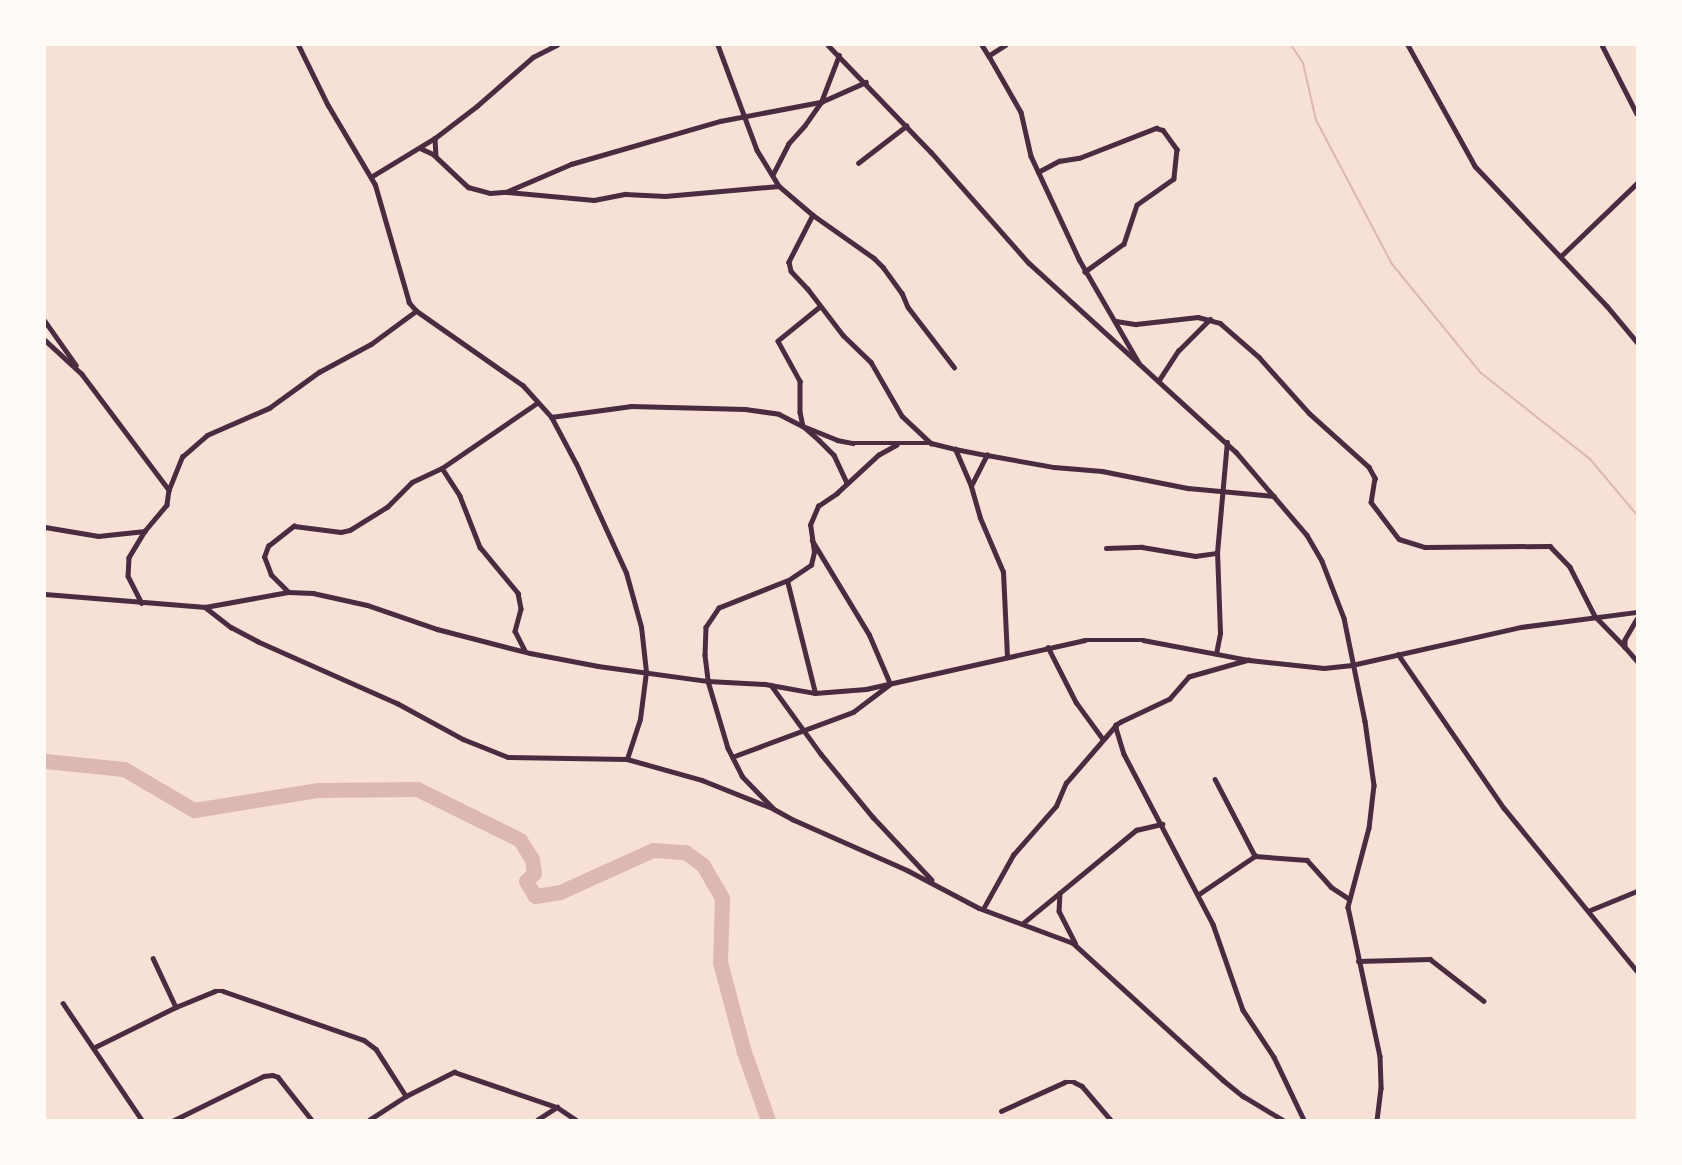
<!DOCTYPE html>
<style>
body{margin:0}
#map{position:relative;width:1682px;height:1165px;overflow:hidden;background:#f7e1d7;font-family:"DM Sans",sans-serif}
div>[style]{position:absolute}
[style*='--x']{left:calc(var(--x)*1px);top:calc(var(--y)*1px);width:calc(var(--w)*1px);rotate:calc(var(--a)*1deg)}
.stream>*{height:2px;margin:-1px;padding:0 1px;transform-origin:1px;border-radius:1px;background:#dcb8b0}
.river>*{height:15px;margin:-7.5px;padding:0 7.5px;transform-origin:7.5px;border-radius:7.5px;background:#dcb8b0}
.minor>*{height:4.5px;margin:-2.25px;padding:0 2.25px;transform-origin:2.25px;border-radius:2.25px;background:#4a2c40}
span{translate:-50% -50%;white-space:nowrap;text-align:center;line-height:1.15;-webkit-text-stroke:5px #fffaf5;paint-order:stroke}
.frame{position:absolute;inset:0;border:46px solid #fffaf5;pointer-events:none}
</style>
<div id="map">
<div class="stream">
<i style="--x:1291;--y:45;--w:22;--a:56"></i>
<i style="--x:1303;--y:63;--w:58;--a:77.2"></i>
<i style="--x:1316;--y:120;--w:163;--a:62.2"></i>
<i style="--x:1392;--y:264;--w:141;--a:50.8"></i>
<i style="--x:1481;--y:373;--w:139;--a:38.3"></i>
<i style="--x:1590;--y:459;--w:73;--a:50"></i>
</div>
<div class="river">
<i style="--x:45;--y:761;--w:79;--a:5.8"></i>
<i style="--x:124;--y:769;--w:81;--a:30.4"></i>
<i style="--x:194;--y:810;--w:126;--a:-9.2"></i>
<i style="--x:318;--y:790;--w:99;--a:-0.6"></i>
<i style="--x:417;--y:789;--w:115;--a:26.3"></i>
<i style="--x:520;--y:840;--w:22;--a:58"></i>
<i style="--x:532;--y:859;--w:14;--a:82"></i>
<i style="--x:534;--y:873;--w:11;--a:135"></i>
<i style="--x:526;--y:881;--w:17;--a:59"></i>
<i style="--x:535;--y:896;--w:25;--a:-9"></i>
<i style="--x:560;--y:892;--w:102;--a:-24.3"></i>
<i style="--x:653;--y:850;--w:32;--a:4"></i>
<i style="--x:685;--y:852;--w:22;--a:36"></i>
<i style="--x:703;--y:865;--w:38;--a:60"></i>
<i style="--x:722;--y:898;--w:64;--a:91.8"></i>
<i style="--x:720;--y:962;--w:93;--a:75.1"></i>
<i style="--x:744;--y:1052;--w:72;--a:70.6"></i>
</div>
<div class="minor">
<i style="--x:718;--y:45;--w:112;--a:69.6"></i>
<i style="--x:757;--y:150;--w:42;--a:58.6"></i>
<i style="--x:779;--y:186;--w:45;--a:40.5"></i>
<i style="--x:813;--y:215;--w:53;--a:117.1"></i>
<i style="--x:789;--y:262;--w:9;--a:77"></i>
<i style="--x:791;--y:271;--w:25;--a:47"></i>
<i style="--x:808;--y:289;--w:58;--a:52.7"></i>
<i style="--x:843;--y:335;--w:39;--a:44"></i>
<i style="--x:871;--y:362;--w:62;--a:60.1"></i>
<i style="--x:902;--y:416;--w:40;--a:43"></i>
<i style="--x:828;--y:45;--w:149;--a:46.1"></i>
<i style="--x:931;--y:152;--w:148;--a:48.6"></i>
<i style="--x:1029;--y:263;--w:280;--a:42.4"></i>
<i style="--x:1236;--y:452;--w:109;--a:49.5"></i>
<i style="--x:1307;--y:535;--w:30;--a:60"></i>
<i style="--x:1322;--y:561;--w:61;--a:68.9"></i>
<i style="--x:1344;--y:618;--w:105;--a:78.5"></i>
<i style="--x:1365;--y:721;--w:65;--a:82"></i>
<i style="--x:1374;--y:785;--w:43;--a:96.6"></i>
<i style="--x:1369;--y:828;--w:82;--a:104.9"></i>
<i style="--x:1348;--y:907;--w:152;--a:77.9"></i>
<i style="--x:1380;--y:1056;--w:32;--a:88"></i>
<i style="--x:1381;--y:1088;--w:32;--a:97"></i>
<i style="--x:982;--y:45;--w:13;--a:58"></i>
<i style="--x:1006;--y:45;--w:20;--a:147"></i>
<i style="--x:989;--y:56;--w:64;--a:60.3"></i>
<i style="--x:1021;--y:112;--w:45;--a:77.2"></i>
<i style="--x:1031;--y:156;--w:114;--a:65"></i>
<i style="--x:1079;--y:259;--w:120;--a:60"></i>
<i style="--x:1408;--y:45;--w:138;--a:61"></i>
<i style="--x:1475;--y:166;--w:192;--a:46.7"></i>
<i style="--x:1607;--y:306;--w:47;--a:50.2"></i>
<i style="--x:1602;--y:45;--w:77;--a:63.1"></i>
<i style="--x:435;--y:138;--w:18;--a:87"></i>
<i style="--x:420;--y:148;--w:14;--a:25"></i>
<i style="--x:433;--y:154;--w:48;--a:43.3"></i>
<i style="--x:468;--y:187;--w:23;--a:15"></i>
<i style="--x:490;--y:193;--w:16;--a:-4"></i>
<i style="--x:506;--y:192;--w:71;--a:-23.3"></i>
<i style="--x:571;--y:164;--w:155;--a:-16.1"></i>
<i style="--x:720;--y:121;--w:103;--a:-10.7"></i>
<i style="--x:821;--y:102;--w:49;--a:-24"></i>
<i style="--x:858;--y:163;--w:61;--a:-37.6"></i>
<i style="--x:1038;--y:172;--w:24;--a:-28"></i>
<i style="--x:1059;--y:161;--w:20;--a:-9"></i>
<i style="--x:1079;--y:158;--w:83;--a:-21.3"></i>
<i style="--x:1156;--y:128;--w:7;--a:16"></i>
<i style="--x:1163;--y:130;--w:24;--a:54"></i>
<i style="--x:1177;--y:149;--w:30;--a:96"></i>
<i style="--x:1174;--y:179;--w:45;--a:144.9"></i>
<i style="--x:1137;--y:205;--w:41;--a:108.4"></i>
<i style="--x:1124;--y:244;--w:48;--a:144.3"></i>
<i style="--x:773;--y:174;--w:34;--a:-63"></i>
<i style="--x:788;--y:144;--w:25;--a:-48"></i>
<i style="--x:805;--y:125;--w:28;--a:-55"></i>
<i style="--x:821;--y:102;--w:50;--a:-69"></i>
<i style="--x:371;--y:177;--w:75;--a:-31.4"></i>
<i style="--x:435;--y:138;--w:53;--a:-37.3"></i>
<i style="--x:477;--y:106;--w:74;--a:-41.2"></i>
<i style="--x:533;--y:57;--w:27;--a:-27"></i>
<i style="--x:507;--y:192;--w:87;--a:5.3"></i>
<i style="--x:594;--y:200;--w:32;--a:-11"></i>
<i style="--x:625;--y:194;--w:40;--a:2.9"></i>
<i style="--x:665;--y:196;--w:114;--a:-5"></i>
<i style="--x:813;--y:215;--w:75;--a:35.2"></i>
<i style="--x:874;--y:258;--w:13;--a:45"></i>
<i style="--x:883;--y:267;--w:32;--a:54"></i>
<i style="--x:902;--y:293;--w:15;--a:67"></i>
<i style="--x:908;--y:307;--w:76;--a:52.5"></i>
<i style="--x:1561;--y:256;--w:105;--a:-43.8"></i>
<i style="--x:820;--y:307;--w:54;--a:141"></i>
<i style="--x:778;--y:341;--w:46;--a:61.2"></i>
<i style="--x:800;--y:381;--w:31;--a:90"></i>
<i style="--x:800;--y:412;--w:14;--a:78"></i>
<i style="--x:803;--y:426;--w:37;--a:22"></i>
<i style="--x:837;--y:440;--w:16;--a:11"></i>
<i style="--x:853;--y:443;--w:78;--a:0"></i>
<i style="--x:931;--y:443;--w:25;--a:14"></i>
<i style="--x:45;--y:321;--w:54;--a:54.8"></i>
<i style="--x:1116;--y:321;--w:20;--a:9"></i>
<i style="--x:1136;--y:324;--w:62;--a:-6.4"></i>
<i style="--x:1198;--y:317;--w:23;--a:15"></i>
<i style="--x:1220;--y:323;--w:52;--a:41.1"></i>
<i style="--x:1259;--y:357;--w:75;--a:48.2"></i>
<i style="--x:1309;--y:413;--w:81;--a:42"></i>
<i style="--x:1369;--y:467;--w:13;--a:61"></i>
<i style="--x:1375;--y:478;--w:24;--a:99"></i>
<i style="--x:1371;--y:502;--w:46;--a:52.9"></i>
<i style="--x:1399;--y:539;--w:27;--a:17"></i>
<i style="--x:1425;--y:547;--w:125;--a:-0.5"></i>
<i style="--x:1550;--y:546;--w:29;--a:46"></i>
<i style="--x:1570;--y:567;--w:55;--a:63"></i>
<i style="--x:1595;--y:616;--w:43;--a:45.9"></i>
<i style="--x:45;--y:340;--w:50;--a:42.6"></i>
<i style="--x:82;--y:374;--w:145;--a:53.1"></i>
<i style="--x:169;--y:490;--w:15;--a:98"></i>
<i style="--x:167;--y:505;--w:34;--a:130"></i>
<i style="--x:145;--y:531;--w:31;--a:121"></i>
<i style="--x:129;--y:558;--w:18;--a:93"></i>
<i style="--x:128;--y:576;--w:30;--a:63"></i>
<i style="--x:1159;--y:380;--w:35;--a:-57"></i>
<i style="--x:1178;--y:351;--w:45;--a:-45"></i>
<i style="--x:551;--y:417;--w:81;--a:-7.8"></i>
<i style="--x:631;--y:406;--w:114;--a:1.5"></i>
<i style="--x:745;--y:409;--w:34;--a:8"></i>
<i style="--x:779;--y:414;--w:27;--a:27"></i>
<i style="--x:803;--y:426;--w:21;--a:41"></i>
<i style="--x:819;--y:440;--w:21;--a:45"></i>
<i style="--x:834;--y:455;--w:31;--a:65"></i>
<i style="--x:442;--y:468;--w:33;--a:57"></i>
<i style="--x:460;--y:496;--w:55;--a:68.6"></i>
<i style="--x:480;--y:547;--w:60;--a:50.4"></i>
<i style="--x:518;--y:593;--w:16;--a:79"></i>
<i style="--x:521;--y:609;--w:23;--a:105"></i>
<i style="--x:515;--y:631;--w:22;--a:63"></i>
<i style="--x:971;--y:486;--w:40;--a:-113.4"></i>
<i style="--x:955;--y:449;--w:33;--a:11"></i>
<i style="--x:169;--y:489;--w:35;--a:-68"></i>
<i style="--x:182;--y:457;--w:33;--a:-41"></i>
<i style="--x:207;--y:435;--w:68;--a:-23.5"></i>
<i style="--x:269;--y:408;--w:62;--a:-35.8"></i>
<i style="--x:319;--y:372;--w:59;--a:-28.3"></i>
<i style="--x:371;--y:344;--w:56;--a:-36.3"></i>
<i style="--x:45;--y:527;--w:54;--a:9.6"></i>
<i style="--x:98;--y:536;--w:47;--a:-6.1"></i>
<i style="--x:1106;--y:548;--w:36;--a:-2"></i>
<i style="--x:1142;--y:547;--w:54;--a:9.6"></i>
<i style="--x:1195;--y:556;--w:22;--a:-8"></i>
<i style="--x:787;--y:581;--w:73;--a:158.3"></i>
<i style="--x:719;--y:608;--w:23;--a:124"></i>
<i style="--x:706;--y:627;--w:28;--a:92"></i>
<i style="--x:705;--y:655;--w:26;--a:83"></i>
<i style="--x:708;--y:681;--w:70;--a:73.4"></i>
<i style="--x:728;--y:748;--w:31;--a:63"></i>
<i style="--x:742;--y:776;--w:46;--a:45.9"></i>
<i style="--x:774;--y:809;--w:21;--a:29"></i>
<i style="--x:792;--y:819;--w:126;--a:23.9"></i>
<i style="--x:907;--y:870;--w:81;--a:27.8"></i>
<i style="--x:979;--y:908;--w:100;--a:20.4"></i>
<i style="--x:1073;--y:943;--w:203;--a:42.4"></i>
<i style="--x:1223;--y:1080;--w:26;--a:39"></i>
<i style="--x:1243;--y:1096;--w:47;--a:31"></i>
<i style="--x:288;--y:592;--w:24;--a:-135"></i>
<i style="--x:271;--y:575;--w:19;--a:-111"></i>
<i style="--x:264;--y:557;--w:12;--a:-70"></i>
<i style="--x:268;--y:546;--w:33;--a:-38"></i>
<i style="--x:294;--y:526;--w:47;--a:7.3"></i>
<i style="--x:341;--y:532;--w:9;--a:-13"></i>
<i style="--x:350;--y:530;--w:44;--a:-31.9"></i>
<i style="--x:387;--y:507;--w:35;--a:-45"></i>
<i style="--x:412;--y:482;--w:33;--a:-25"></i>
<i style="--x:442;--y:468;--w:115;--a:-34.4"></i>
<i style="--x:45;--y:594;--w:161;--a:4.6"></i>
<i style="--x:205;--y:607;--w:84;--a:-10.2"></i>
<i style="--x:288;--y:592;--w:25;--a:2"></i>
<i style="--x:313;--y:593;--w:55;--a:12.5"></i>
<i style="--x:367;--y:605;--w:74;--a:18.9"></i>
<i style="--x:437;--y:629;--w:96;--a:14.5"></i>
<i style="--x:530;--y:653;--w:69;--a:10.8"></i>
<i style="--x:598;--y:666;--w:111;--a:7.8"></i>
<i style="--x:708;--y:681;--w:57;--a:3"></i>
<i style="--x:765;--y:684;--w:51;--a:10.2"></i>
<i style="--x:815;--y:693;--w:51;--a:-4.5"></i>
<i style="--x:866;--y:689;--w:224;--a:-12.6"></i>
<i style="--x:1085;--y:640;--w:58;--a:0"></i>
<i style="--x:1143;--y:640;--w:108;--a:10.7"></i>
<i style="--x:1249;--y:660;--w:75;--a:6.1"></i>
<i style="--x:1324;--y:668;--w:28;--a:-6"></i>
<i style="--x:1352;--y:665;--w:173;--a:-12.7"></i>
<i style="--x:1521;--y:627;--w:117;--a:-7.4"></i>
<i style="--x:205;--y:607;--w:33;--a:38"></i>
<i style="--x:231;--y:627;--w:30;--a:28"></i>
<i style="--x:257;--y:641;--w:153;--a:23.9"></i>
<i style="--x:397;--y:703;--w:75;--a:28.6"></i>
<i style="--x:463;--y:739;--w:48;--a:21.8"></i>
<i style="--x:508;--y:757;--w:119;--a:1"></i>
<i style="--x:627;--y:759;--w:42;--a:-72"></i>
<i style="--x:640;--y:719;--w:47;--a:-82.7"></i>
<i style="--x:646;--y:672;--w:45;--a:-96.3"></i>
<i style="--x:641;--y:627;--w:56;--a:-105.5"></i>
<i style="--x:626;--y:573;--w:120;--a:-114.6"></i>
<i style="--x:576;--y:464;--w:53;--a:-118"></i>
<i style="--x:551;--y:417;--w:42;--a:-132.1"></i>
<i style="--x:523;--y:386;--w:131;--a:-145"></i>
<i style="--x:416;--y:311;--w:11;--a:-131"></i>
<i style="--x:409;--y:303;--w:123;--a:-106.1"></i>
<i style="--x:375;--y:185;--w:92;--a:-120.7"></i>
<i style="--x:328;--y:106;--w:68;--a:-116.2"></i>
<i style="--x:1637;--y:619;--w:24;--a:120"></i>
<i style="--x:1625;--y:640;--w:7;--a:90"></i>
<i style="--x:1625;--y:647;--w:18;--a:49"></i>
<i style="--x:1048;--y:647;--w:62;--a:63"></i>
<i style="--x:1076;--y:702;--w:46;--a:53.9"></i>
<i style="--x:1216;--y:654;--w:21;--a:-79"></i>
<i style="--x:1220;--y:633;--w:80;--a:-92.1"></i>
<i style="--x:1217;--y:553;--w:111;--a:-84.9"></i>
<i style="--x:1398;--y:654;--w:187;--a:55.5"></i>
<i style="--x:1504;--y:808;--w:210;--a:50.8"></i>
<i style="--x:1007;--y:657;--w:85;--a:-92.7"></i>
<i style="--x:1003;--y:572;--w:59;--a:-113.1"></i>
<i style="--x:980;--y:518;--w:33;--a:-106"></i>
<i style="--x:971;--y:486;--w:35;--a:-63"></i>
<i style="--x:987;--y:455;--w:68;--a:10.2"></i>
<i style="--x:1054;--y:467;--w:48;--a:4.8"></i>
<i style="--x:1102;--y:471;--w:88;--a:11.2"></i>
<i style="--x:1188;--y:488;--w:86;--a:5.3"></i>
<i style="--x:1249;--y:660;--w:62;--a:164.2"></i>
<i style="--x:1189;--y:677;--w:29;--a:131"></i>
<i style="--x:1170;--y:699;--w:54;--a:154.9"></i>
<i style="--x:1121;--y:722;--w:6;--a:149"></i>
<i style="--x:1116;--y:725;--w:3;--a:90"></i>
<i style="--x:1116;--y:728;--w:27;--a:73"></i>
<i style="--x:1124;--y:754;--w:192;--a:62.4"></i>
<i style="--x:1213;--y:924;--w:91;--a:70.8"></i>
<i style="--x:1243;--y:1010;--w:56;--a:56.6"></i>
<i style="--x:1274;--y:1057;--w:70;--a:64.5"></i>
<i style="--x:771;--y:685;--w:85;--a:54.1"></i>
<i style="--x:821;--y:754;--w:82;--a:50.5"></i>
<i style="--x:873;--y:817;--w:86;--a:46.9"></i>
<i style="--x:815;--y:693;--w:115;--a:-104"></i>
<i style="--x:787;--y:581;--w:29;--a:-34"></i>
<i style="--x:811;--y:565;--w:13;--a:-77"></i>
<i style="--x:814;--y:552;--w:27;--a:-98"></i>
<i style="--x:810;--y:525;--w:21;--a:-67"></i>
<i style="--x:818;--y:506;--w:23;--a:-34"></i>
<i style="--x:837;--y:493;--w:56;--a:-42.8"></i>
<i style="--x:878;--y:455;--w:21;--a:-29"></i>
<i style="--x:732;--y:757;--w:129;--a:-20.4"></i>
<i style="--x:853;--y:712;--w:46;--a:-37.1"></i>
<i style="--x:890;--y:684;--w:53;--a:-113.2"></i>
<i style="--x:869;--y:635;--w:110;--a:-121.2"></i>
<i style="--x:627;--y:759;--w:78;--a:15.6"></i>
<i style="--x:702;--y:780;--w:75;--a:21.8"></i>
<i style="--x:1215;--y:779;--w:87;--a:62.5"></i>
<i style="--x:1255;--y:856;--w:52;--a:4.4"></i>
<i style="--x:1307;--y:860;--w:36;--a:48"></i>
<i style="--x:1331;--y:887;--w:20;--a:33"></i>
<i style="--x:1060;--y:893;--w:18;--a:93"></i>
<i style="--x:1059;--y:911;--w:36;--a:63"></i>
<i style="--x:1199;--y:894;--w:68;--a:-34.2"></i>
<i style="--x:983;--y:909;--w:62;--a:-60.9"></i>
<i style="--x:1013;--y:855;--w:65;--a:-48.7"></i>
<i style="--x:1056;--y:806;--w:25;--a:-67"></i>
<i style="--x:1066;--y:783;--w:77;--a:-49.2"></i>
<i style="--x:1588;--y:911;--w:53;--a:-22.2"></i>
<i style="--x:1022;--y:924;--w:148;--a:-39.5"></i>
<i style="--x:1136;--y:830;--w:27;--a:-13"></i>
<i style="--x:153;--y:958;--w:54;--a:64.9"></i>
<i style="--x:1358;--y:961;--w:72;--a:-1.6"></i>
<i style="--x:1430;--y:959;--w:68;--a:37.9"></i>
<i style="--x:63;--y:1003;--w:141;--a:56"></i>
<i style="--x:93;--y:1048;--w:93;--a:-26.3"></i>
<i style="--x:176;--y:1007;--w:42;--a:-22.3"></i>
<i style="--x:215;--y:991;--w:8;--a:0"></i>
<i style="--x:223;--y:991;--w:149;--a:19.2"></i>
<i style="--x:364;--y:1040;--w:15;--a:37"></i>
<i style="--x:376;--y:1049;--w:56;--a:57.4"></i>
<i style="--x:1001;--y:1111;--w:70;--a:-24.4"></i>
<i style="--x:1065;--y:1082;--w:9;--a:0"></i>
<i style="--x:1074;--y:1082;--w:9;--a:27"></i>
<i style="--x:1082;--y:1086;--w:45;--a:49.5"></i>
<i style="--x:174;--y:1120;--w:100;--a:-26.1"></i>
<i style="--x:264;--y:1076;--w:8;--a:-7"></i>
<i style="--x:272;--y:1075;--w:6;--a:18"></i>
<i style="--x:278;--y:1077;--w:55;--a:51.7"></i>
<i style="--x:369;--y:1120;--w:44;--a:-33"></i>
<i style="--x:406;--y:1096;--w:54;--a:-26.6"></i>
<i style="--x:454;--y:1072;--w:109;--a:18.8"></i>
<i style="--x:557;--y:1107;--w:23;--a:34"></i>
<i style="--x:537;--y:1120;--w:24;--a:-33"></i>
</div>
<div class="frame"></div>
</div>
